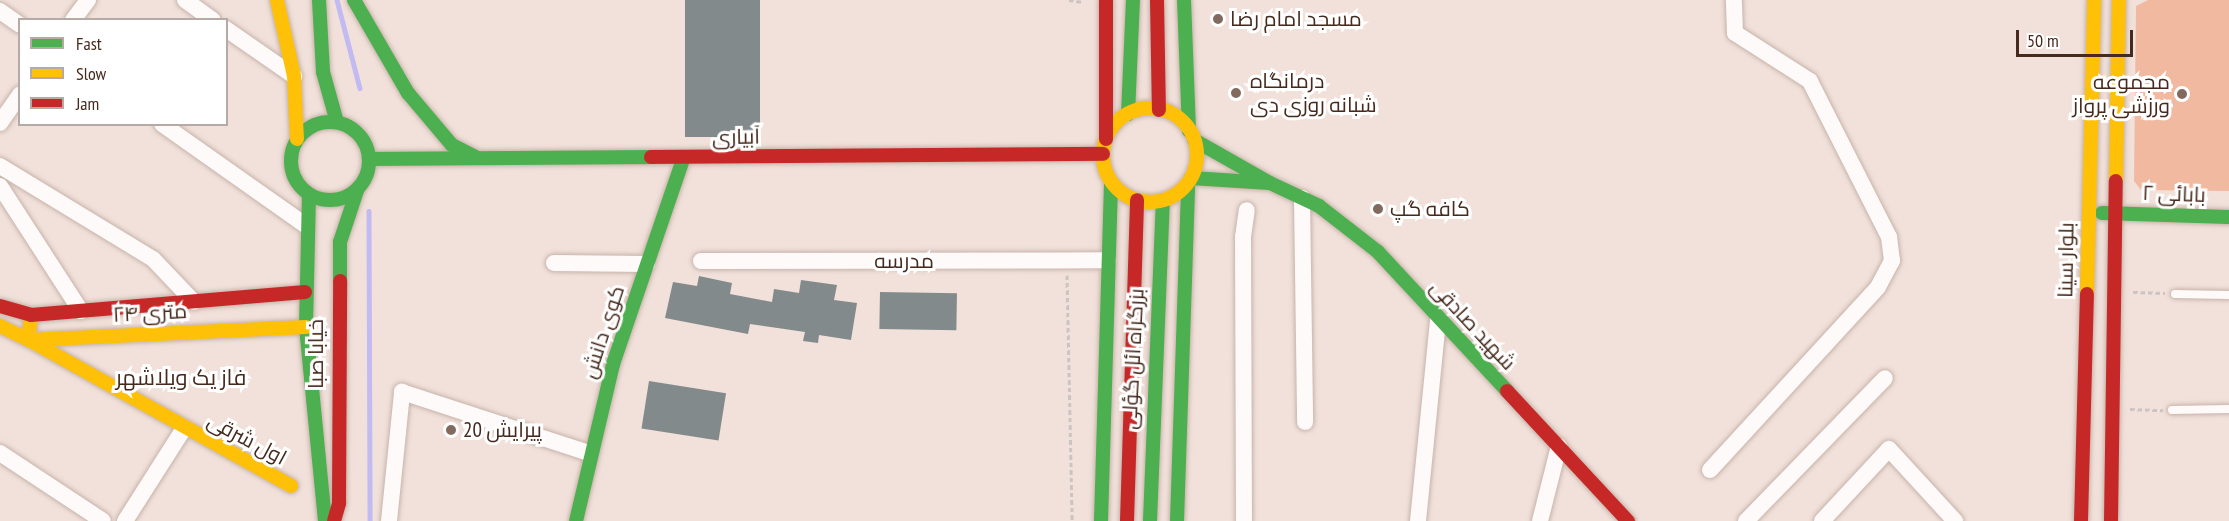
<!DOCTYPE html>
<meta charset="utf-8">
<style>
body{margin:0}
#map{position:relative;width:2229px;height:521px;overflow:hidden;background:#f1e1da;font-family:"PT Sans Narrow",Cairo,sans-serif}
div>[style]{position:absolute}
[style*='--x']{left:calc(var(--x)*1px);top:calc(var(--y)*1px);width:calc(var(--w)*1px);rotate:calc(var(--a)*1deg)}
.green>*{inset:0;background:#f1b9a0}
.stream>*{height:4.5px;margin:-2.25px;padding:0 2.25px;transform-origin:2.25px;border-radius:2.25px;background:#c1bbf1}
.building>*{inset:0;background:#838a8b;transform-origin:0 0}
.path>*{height:3px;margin-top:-1.5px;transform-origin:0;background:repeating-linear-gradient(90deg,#ccc4c2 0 4.5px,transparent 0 7.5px)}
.roads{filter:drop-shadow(0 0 2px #c7b3aa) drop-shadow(0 0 2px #c7b3aa)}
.lane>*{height:8px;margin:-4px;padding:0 4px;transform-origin:4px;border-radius:4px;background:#fdfaf9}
.street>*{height:16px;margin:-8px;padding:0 8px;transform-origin:8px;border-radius:8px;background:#fdfaf9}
.fast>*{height:14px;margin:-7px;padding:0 7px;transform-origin:7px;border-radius:7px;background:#4caf50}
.fast>.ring{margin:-7px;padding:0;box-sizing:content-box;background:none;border:14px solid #4caf50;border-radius:50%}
.slow>*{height:14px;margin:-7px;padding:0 7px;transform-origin:7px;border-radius:7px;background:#ffc107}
.slow>.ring{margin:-7px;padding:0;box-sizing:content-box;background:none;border:14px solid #ffc107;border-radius:50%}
.jam>*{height:14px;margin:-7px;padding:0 7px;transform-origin:7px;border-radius:7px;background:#c62828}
.dots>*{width:16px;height:16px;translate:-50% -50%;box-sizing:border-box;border:3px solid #fff;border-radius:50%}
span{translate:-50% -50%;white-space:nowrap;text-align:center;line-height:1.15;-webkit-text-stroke:6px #fff;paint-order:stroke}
.poi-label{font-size:21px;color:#462a1d}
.left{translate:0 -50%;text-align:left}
.right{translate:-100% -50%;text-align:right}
.street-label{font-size:21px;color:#462a1d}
.neighbourhood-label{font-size:22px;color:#462a1d}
.legend{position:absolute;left:18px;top:18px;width:210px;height:108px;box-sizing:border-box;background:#fff;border:2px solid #b5aaa5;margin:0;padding:8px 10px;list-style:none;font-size:18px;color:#462a1d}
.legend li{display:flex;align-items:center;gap:12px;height:30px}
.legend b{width:30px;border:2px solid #b5aaa5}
.scale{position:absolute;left:2016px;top:30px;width:117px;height:27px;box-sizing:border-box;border:3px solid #462a1d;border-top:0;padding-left:8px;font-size:18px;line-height:21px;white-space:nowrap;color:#462a1d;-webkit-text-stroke:4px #fff;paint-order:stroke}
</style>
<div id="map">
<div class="green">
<i style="clip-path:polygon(2148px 0,2229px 0,2229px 191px,2141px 190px,2134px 181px,2136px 6px)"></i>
</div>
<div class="stream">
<i style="--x:337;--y:0;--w:91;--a:75.4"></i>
<i style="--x:369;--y:211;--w:310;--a:89.8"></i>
</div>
<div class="building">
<i style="left:685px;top:0;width:75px;height:137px"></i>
<i style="clip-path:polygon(699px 276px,732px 283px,730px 294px,772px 302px,774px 289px,799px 293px,801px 280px,837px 285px,834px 300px,857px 303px,851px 340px,819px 335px,818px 343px,803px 341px,805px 332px,750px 324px,748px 334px,665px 318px,673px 282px,697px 286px)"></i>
<i style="left:880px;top:292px;width:77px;height:37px;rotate:1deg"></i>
<i style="left:649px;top:381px;width:78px;height:48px;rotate:9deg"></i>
</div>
<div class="path">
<i style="--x:1069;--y:0;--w:14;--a:8"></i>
<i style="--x:1067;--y:275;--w:246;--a:88.8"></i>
<i style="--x:2133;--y:292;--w:32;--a:2"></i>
<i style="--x:2130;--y:409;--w:33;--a:2"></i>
</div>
<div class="roads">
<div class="lane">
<i style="--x:2175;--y:294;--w:54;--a:1.1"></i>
<i style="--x:2172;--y:410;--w:57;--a:-1"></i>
</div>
<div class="street">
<i style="--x:185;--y:0;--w:34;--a:36"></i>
<i style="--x:0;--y:11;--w:24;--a:35"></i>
<i style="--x:73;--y:20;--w:25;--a:-53"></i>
<i style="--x:226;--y:29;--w:83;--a:34.7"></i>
<i style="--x:0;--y:123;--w:35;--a:-55"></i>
<i style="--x:162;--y:124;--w:175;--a:35.2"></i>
<i style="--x:0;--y:166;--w:179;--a:31.3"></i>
<i style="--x:153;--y:259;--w:59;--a:46.4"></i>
<i style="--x:0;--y:186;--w:149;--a:57.1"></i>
<i style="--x:1302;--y:198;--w:224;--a:89.2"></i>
<i style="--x:701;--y:261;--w:407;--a:-0.1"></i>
<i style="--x:554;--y:263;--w:93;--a:0.6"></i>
<i style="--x:0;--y:453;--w:123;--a:33.4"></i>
<i style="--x:1710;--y:470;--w:248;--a:-47.4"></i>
<i style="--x:1878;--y:287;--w:30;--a:-62"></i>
<i style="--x:1892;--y:261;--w:24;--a:-97"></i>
<i style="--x:1889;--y:237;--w:175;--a:-116.9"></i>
<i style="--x:1810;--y:81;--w:89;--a:-147.4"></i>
<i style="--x:1735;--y:33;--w:33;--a:-92"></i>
<i style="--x:125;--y:521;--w:108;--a:-57.5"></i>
<i style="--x:389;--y:521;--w:130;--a:-84.2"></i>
<i style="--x:402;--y:392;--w:197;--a:18.1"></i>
<i style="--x:1244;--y:521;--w:284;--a:-90.2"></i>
<i style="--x:1243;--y:237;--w:27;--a:-82"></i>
<i style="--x:1418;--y:521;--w:203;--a:-84.3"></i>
<i style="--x:1540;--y:521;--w:77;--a:-75.8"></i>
<i style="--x:1746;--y:521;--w:199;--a:-45.8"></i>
<i style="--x:1822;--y:521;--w:98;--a:-47.1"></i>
<i style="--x:1889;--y:449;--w:98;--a:47.5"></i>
</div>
<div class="fast">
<i style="--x:319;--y:0;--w:72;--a:86.8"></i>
<i style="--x:323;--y:72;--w:52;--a:74.4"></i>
<i style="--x:354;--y:0;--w:108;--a:59.9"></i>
<i style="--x:408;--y:93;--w:68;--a:49.8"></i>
<i style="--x:452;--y:145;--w:27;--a:27"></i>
<i style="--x:1184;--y:0;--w:131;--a:87.8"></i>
<i style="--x:1128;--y:114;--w:114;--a:-87.5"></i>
<i class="ring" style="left:291px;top:122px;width:64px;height:64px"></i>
<i style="--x:369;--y:159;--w:282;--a:-0.4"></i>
<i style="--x:1191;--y:178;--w:79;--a:3.6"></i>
<i style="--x:1270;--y:183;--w:87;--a:-150.5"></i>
<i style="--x:1270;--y:183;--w:54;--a:25.1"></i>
<i style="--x:1319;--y:206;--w:75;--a:37.9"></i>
<i style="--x:1378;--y:252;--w:190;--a:47.1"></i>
<i style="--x:309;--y:194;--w:133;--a:91.3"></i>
<i style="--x:306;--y:327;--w:195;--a:84.4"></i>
<i style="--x:2102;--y:213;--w:127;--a:1.8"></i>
<i style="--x:340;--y:281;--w:39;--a:-90"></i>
<i style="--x:340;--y:242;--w:57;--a:-71.6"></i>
<i style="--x:576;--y:521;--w:161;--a:-76.7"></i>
<i style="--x:613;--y:364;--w:217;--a:-71.1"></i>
<i style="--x:1101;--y:521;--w:339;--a:-88.3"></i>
<i style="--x:1150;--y:521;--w:321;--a:-87.7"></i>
<i style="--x:1177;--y:521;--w:338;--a:-88.1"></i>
</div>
<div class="slow">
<i style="--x:277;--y:0;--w:78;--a:77.4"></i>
<i style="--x:294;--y:76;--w:63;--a:87.3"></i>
<i class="ring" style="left:1103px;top:108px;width:80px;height:80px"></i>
<i style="--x:2116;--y:181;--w:181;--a:-89.1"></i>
<i style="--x:2087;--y:294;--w:294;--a:-88.6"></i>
<i style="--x:31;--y:315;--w:25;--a:95"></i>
<i style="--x:29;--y:340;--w:300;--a:29.1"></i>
<i style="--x:0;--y:326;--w:32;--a:26"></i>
<i style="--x:29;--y:340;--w:277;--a:-2.7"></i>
</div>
<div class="jam">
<i style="--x:1106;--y:0;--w:139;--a:90"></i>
<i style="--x:1157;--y:0;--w:110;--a:89"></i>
<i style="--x:651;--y:157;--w:452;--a:-0.4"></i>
<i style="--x:0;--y:306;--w:32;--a:16"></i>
<i style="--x:31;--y:315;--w:275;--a:-4.8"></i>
<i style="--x:1507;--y:391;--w:178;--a:47.1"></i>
<i style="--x:334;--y:521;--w:19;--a:-74"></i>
<i style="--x:339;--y:503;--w:222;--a:-89.7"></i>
<i style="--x:1127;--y:521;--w:321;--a:-88.2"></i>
<i style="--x:2081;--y:521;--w:227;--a:-88.5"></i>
<i style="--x:2111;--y:521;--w:340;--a:-89.2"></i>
</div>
</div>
<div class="dots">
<i style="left:1218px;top:19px;background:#826a5f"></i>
<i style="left:1236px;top:93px;background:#826a5f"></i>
<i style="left:2182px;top:94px;background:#826a5f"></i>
<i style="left:1378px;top:209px;background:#826a5f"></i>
<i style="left:451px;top:430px;background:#826a5f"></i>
</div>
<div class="poi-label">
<span class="left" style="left:1230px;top:19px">مسجد امام رضا</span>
<span class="left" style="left:1250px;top:93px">درمانگاه<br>شبانه روزی دی</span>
<span class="right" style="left:2170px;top:94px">مجموعه<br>ورزشی پرواز</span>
<span class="left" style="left:1390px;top:209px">کافه گپ</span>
<span class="left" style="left:463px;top:430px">پیرایش 20</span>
</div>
<div class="street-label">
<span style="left:736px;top:137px;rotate:-1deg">آبیاری</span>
<span style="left:2174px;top:194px;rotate:2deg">بابائی ۲</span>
<span style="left:2066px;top:260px;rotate:-89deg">بلوار سینا</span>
<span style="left:904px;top:261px">مدرسه</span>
<span style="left:150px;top:313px;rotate:-3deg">۲۴ متری</span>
<span style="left:1473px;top:325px;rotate:47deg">شهید صادقی</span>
<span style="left:603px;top:332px;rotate:-72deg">کوی دانش</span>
<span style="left:316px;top:354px;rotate:-90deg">خیابا صبا</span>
<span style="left:1133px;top:359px;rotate:-87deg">بزرگراه ائل گؤلی</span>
<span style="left:247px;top:439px;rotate:28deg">اول شرقی</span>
</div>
<div class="neighbourhood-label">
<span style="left:181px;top:378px">فاز یک ویلاشهر</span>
</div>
<ul class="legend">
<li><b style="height:8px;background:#4caf50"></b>Fast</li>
<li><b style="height:8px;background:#ffc107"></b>Slow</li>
<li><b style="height:8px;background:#c62828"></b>Jam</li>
</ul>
<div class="scale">50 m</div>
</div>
